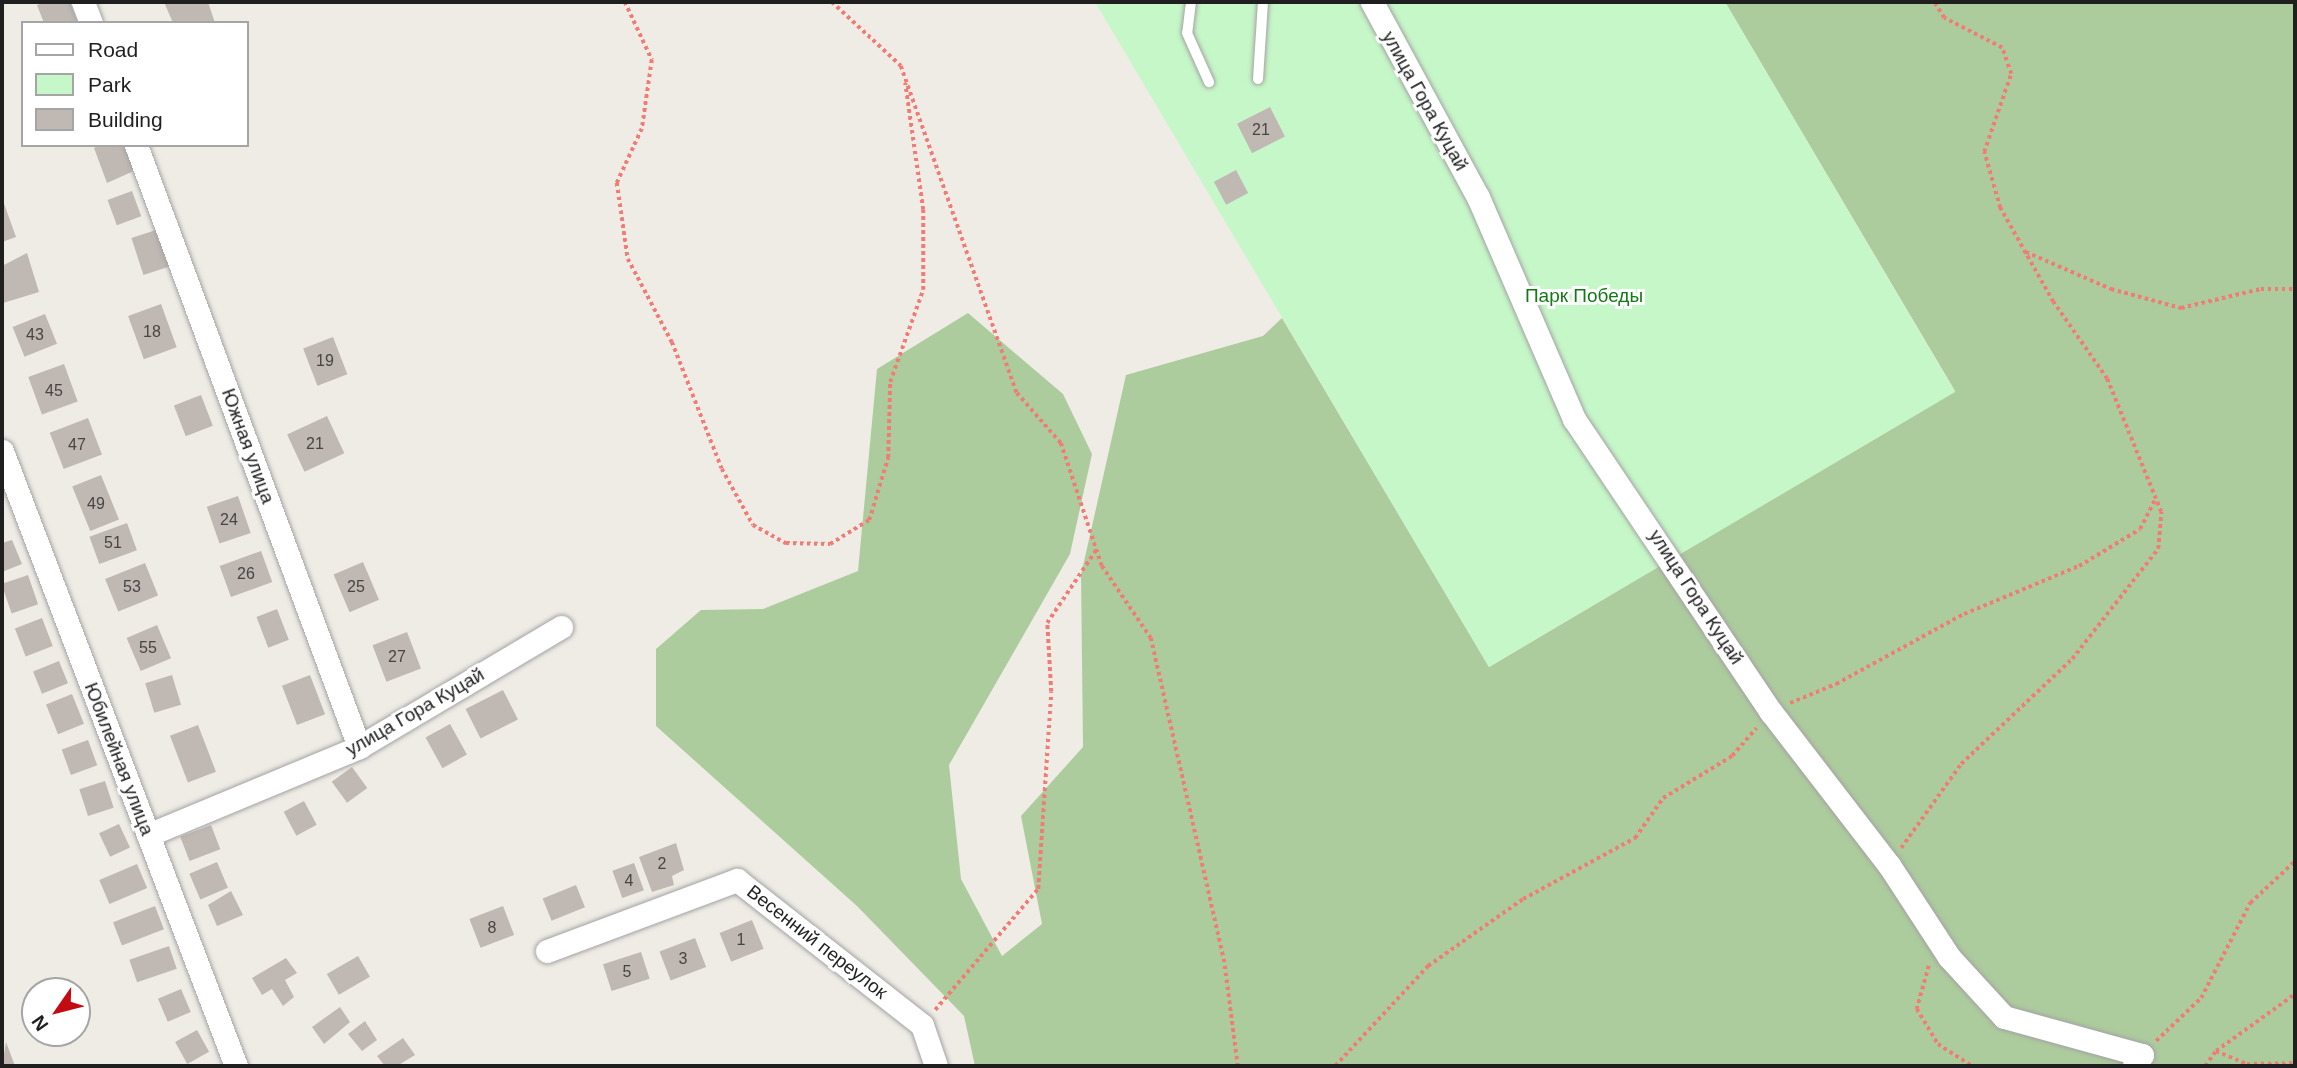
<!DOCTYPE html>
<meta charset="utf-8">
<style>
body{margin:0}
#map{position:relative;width:2297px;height:1068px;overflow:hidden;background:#efece6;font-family:Arial,sans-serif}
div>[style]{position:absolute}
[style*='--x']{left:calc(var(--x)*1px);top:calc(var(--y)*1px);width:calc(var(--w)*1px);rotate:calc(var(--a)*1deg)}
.forest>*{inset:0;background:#adcc9d}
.park>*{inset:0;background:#c6f7c8}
.building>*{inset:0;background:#c0b8b3;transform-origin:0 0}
.path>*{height:3.5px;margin-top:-1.75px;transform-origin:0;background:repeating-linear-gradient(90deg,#f27c74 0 3.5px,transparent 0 7px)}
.roads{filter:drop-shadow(0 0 2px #a3a3a3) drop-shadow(0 0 2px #a3a3a3)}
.service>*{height:10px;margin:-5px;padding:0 5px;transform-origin:5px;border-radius:5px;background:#fff}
.minor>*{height:23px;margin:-11.5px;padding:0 11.5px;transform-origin:11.5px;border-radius:11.5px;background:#fff}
span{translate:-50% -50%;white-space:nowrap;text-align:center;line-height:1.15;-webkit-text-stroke:6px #fff;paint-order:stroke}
.number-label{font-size:16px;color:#474544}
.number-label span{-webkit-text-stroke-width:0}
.street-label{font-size:19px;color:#1f1f1f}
.park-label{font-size:19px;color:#127916}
.frame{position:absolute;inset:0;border:4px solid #1f1f1f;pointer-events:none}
.legend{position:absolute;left:21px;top:21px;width:228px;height:126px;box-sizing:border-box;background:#fff;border:2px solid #a5a5a5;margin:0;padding:9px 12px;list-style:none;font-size:21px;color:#1f1f1f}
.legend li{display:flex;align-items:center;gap:14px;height:35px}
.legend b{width:35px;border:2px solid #a5a5a5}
.north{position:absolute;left:21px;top:977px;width:70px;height:70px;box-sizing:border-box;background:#fff;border:2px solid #a5a5a5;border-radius:50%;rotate:235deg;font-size:19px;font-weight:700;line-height:28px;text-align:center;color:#1f1f1f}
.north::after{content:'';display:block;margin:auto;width:24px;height:32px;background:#c30b12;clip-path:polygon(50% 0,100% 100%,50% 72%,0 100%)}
</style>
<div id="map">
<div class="forest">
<i style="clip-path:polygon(1725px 2px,2295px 2px,2295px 1066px,975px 1066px,964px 1016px,857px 906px,656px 726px,656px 649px,701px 610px,763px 609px,858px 571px,877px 369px,968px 313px,1063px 394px,1092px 454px,1070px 554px,949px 765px,961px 879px,1002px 956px,1042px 924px,1021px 816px,1083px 747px,1081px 575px,1126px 375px,1263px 336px,1282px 318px,1489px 667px,1955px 391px)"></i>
</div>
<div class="park">
<i style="clip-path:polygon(1095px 2px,1725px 2px,1955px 392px,1489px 667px)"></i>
</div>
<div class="building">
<i style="clip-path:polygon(46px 2px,70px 2px,78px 23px,44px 23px,37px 5px)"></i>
<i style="clip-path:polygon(164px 2px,208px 2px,215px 23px,173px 23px)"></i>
<i style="left:1270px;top:107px;width:33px;height:37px;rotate:63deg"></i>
<i style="clip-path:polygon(100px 145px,125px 145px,136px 170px,107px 183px,94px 148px)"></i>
<i style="left:1236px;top:170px;width:26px;height:25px;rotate:62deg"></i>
<i style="left:132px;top:191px;width:27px;height:26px;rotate:70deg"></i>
<i style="clip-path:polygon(2px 198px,16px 237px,2px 242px)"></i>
<i style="left:159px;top:229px;width:39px;height:29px;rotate:72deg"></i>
<i style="clip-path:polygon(27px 253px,39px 292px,3px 303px,2px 266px)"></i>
<i style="left:161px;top:304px;width:46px;height:35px;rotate:70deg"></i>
<i style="left:45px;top:314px;width:32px;height:35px;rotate:68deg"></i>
<i style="left:333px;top:337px;width:40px;height:32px;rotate:69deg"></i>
<i style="left:64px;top:364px;width:40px;height:38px;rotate:70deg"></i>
<i style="left:201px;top:395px;width:33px;height:29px;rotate:69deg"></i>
<i style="left:327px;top:416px;width:41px;height:44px;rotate:65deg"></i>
<i style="left:88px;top:418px;width:39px;height:41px;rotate:69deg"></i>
<i style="left:101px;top:475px;width:48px;height:31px;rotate:68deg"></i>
<i style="left:238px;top:496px;width:39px;height:33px;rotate:71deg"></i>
<i style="left:127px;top:523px;width:29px;height:40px;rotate:70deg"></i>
<i style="clip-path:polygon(12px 540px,22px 564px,2px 572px,2px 543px)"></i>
<i style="left:261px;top:551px;width:33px;height:44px;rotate:70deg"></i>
<i style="left:363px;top:562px;width:41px;height:32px;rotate:67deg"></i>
<i style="left:145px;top:563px;width:35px;height:43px;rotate:68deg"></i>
<i style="left:28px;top:575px;width:31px;height:28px;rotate:71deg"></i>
<i style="left:277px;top:609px;width:33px;height:22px;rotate:69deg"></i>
<i style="left:42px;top:618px;width:30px;height:29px;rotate:69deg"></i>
<i style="left:157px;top:625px;width:36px;height:33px;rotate:67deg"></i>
<i style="left:407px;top:632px;width:39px;height:37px;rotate:69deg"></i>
<i style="left:59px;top:661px;width:24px;height:28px;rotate:68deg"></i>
<i style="left:172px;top:675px;width:31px;height:28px;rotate:73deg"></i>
<i style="left:310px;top:675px;width:42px;height:30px;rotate:69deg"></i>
<i style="left:503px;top:690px;width:33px;height:42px;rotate:63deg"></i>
<i style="left:72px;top:694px;width:32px;height:28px;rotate:68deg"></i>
<i style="left:450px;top:724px;width:35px;height:28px;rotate:61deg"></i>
<i style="left:198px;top:725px;width:50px;height:30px;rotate:69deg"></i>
<i style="left:88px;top:740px;width:27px;height:28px;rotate:70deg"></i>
<i style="left:352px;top:767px;width:26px;height:25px;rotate:54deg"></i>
<i style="left:105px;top:781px;width:28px;height:27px;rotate:72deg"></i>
<i style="left:304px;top:801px;width:27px;height:23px;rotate:62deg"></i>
<i style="left:119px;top:824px;width:26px;height:22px;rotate:65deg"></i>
<i style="left:211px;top:825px;width:26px;height:33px;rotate:69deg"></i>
<i style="clip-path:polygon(676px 843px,684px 870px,672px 876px,674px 885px,652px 892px,639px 857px)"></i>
<i style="left:217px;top:862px;width:28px;height:30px;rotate:67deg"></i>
<i style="left:634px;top:863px;width:29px;height:23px;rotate:70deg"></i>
<i style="left:137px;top:864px;width:26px;height:41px;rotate:67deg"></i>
<i style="left:576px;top:885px;width:24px;height:36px;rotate:68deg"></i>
<i style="clip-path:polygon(231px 891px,243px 915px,217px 926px,208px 905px)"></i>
<i style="left:155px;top:906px;width:25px;height:45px;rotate:69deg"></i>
<i style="left:503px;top:906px;width:31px;height:36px;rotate:69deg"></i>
<i style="left:752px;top:920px;width:31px;height:35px;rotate:68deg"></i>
<i style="left:695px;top:938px;width:31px;height:38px;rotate:69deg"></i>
<i style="left:169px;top:946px;width:24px;height:42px;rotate:71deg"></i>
<i style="left:641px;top:952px;width:28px;height:40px;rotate:72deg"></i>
<i style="left:358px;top:956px;width:24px;height:36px;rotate:60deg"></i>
<i style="clip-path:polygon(286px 958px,297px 973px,285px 980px,294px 997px,283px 1006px,272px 989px,262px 995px,252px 978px)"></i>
<i style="left:181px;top:989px;width:25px;height:25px;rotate:67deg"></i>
<i style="clip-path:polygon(340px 1007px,350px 1022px,324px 1044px,312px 1027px)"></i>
<i style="clip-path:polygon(365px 1021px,377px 1040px,362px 1051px,348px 1034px)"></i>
<i style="left:197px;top:1030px;width:25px;height:25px;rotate:61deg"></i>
<i style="clip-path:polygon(403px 1038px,415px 1055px,397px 1066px,385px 1066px,377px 1056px)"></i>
<i style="clip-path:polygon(6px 1042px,15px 1066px,2px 1066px)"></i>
</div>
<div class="path">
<i style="--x:625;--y:2;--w:64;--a:65"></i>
<i style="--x:652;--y:60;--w:70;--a:98.2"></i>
<i style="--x:642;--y:129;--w:60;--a:114.8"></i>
<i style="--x:617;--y:183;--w:77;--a:81.8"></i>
<i style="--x:628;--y:259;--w:94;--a:62.1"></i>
<i style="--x:672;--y:342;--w:136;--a:68.5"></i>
<i style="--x:722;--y:469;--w:64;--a:61"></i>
<i style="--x:753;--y:525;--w:38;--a:29"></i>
<i style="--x:786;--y:543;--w:44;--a:1.3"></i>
<i style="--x:830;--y:544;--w:46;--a:-31.6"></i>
<i style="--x:869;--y:520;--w:65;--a:-73"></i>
<i style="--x:888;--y:458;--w:76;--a:-88.5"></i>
<i style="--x:890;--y:382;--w:98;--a:-70.3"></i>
<i style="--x:923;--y:290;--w:80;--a:-90"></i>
<i style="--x:923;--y:210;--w:128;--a:-98.1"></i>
<i style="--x:832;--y:2;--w:94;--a:42.8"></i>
<i style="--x:901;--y:66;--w:347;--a:70.5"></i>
<i style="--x:1017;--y:393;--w:67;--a:48.7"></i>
<i style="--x:1061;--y:443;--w:130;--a:71.6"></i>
<i style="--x:1102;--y:566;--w:87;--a:55.8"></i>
<i style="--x:1151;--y:638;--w:329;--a:77.2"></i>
<i style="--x:1224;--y:959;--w:108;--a:82.5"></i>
<i style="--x:2026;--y:252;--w:93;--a:23.5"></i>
<i style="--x:2111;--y:289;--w:73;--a:15.2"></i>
<i style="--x:2181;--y:308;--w:82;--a:-13.4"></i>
<i style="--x:2261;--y:289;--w:34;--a:0"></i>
<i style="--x:1790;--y:703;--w:50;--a:-22.4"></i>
<i style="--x:1836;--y:684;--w:146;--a:-28.7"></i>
<i style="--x:1964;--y:614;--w:125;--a:-22.7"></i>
<i style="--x:2079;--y:566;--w:71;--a:-31.2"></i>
<i style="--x:2140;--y:529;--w:34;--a:-63"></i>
<i style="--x:1901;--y:848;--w:103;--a:-54.5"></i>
<i style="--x:1961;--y:764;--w:153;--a:-43.4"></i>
<i style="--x:2072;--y:659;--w:140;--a:-52"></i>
<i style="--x:2158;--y:549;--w:37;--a:-85"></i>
<i style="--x:2161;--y:512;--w:144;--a:-112.1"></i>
<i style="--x:2107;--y:379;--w:94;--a:-125"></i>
<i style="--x:2053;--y:302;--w:108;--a:-119.4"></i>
<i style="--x:2000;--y:208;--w:58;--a:-105.9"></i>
<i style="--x:1984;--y:152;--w:83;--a:-70.9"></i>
<i style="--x:2011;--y:74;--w:28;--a:-109"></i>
<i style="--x:2002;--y:48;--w:65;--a:-152.7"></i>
<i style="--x:1944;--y:18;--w:19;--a:-122"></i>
<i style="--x:1929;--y:966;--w:45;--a:105.6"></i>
<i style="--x:1917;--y:1009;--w:41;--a:59"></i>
<i style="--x:1938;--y:1044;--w:40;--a:32.9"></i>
<i style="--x:935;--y:1010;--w:159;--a:-49.6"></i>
<i style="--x:1038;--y:889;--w:197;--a:-86.2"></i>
<i style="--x:1051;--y:692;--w:69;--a:-93.3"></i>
<i style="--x:1047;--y:623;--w:88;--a:-56.1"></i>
<i style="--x:2156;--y:1041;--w:62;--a:-43.7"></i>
<i style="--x:2201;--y:998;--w:107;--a:-62.7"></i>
<i style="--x:2250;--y:903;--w:62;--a:-43"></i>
<i style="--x:2216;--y:1051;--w:34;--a:23"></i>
<i style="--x:2247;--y:1064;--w:48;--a:-1.2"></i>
<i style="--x:1335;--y:1066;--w:137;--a:-47.1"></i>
<i style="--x:1428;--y:966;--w:116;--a:-35.2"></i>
<i style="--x:1523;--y:899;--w:128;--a:-28.6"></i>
<i style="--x:1635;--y:838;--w:49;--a:-55"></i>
<i style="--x:1663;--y:798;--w:81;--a:-31.3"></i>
<i style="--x:1732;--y:756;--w:37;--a:-49"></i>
<i style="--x:2205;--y:1066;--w:19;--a:-54"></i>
<i style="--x:2216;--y:1051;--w:97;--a:-35.8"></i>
</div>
<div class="roads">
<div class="service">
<i style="--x:1191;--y:2;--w:31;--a:97"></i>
<i style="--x:1187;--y:33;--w:54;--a:65.8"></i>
<i style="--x:1258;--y:79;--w:77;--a:-86.3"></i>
</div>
<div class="minor">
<i style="--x:83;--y:2;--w:22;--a:69"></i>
<i style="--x:1372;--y:2;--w:222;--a:61.5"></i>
<i style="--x:1478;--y:197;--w:242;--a:66.6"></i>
<i style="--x:1574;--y:419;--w:353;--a:56.1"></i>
<i style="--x:1771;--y:712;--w:193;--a:52.4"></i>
<i style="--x:1889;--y:865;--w:110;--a:56.9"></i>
<i style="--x:1949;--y:957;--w:81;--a:47.5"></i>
<i style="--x:2004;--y:1017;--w:143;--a:15.4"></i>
<i style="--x:2142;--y:1055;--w:14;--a:126"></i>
<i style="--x:136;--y:145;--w:642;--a:69.67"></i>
<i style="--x:2;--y:451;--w:658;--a:69.17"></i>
<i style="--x:148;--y:835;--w:229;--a:-22.6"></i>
<i style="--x:359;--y:747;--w:235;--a:-30.7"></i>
<i style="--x:547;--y:951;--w:203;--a:-20.5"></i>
<i style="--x:737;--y:880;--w:235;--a:38.1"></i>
<i style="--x:922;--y:1025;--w:43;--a:71.1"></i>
</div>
</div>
<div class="number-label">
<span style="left:1261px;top:130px">21</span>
<span style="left:152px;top:332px">18</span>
<span style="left:35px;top:335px">43</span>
<span style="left:325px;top:361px">19</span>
<span style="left:54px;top:391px">45</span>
<span style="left:315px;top:444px">21</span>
<span style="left:77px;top:445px">47</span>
<span style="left:96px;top:504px">49</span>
<span style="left:229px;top:520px">24</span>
<span style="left:113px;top:543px">51</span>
<span style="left:246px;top:574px">26</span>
<span style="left:132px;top:587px">53</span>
<span style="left:356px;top:587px">25</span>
<span style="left:148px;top:648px">55</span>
<span style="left:397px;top:657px">27</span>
<span style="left:662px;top:864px">2</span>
<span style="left:629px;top:881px">4</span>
<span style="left:492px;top:928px">8</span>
<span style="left:741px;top:940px">1</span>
<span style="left:683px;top:959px">3</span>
<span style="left:627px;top:972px">5</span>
</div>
<div class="street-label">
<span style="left:1425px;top:101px;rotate:61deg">улица Гора Куцай</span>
<span style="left:248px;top:446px;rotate:70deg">Южная улица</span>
<span style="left:1696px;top:597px;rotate:57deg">улица Гора Куцай</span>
<span style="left:415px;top:712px;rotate:-30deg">улица Гора Куцай</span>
<span style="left:119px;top:759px;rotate:69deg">Юбилейная улица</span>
<span style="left:817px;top:942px;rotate:38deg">Весенний переулок</span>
</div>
<div class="park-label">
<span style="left:1584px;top:296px">Парк Победы</span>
</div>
<div class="frame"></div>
<ul class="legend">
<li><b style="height:9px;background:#fff"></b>Road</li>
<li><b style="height:19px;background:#c6f7c8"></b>Park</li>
<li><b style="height:19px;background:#c0b8b3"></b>Building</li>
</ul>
<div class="north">N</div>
</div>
